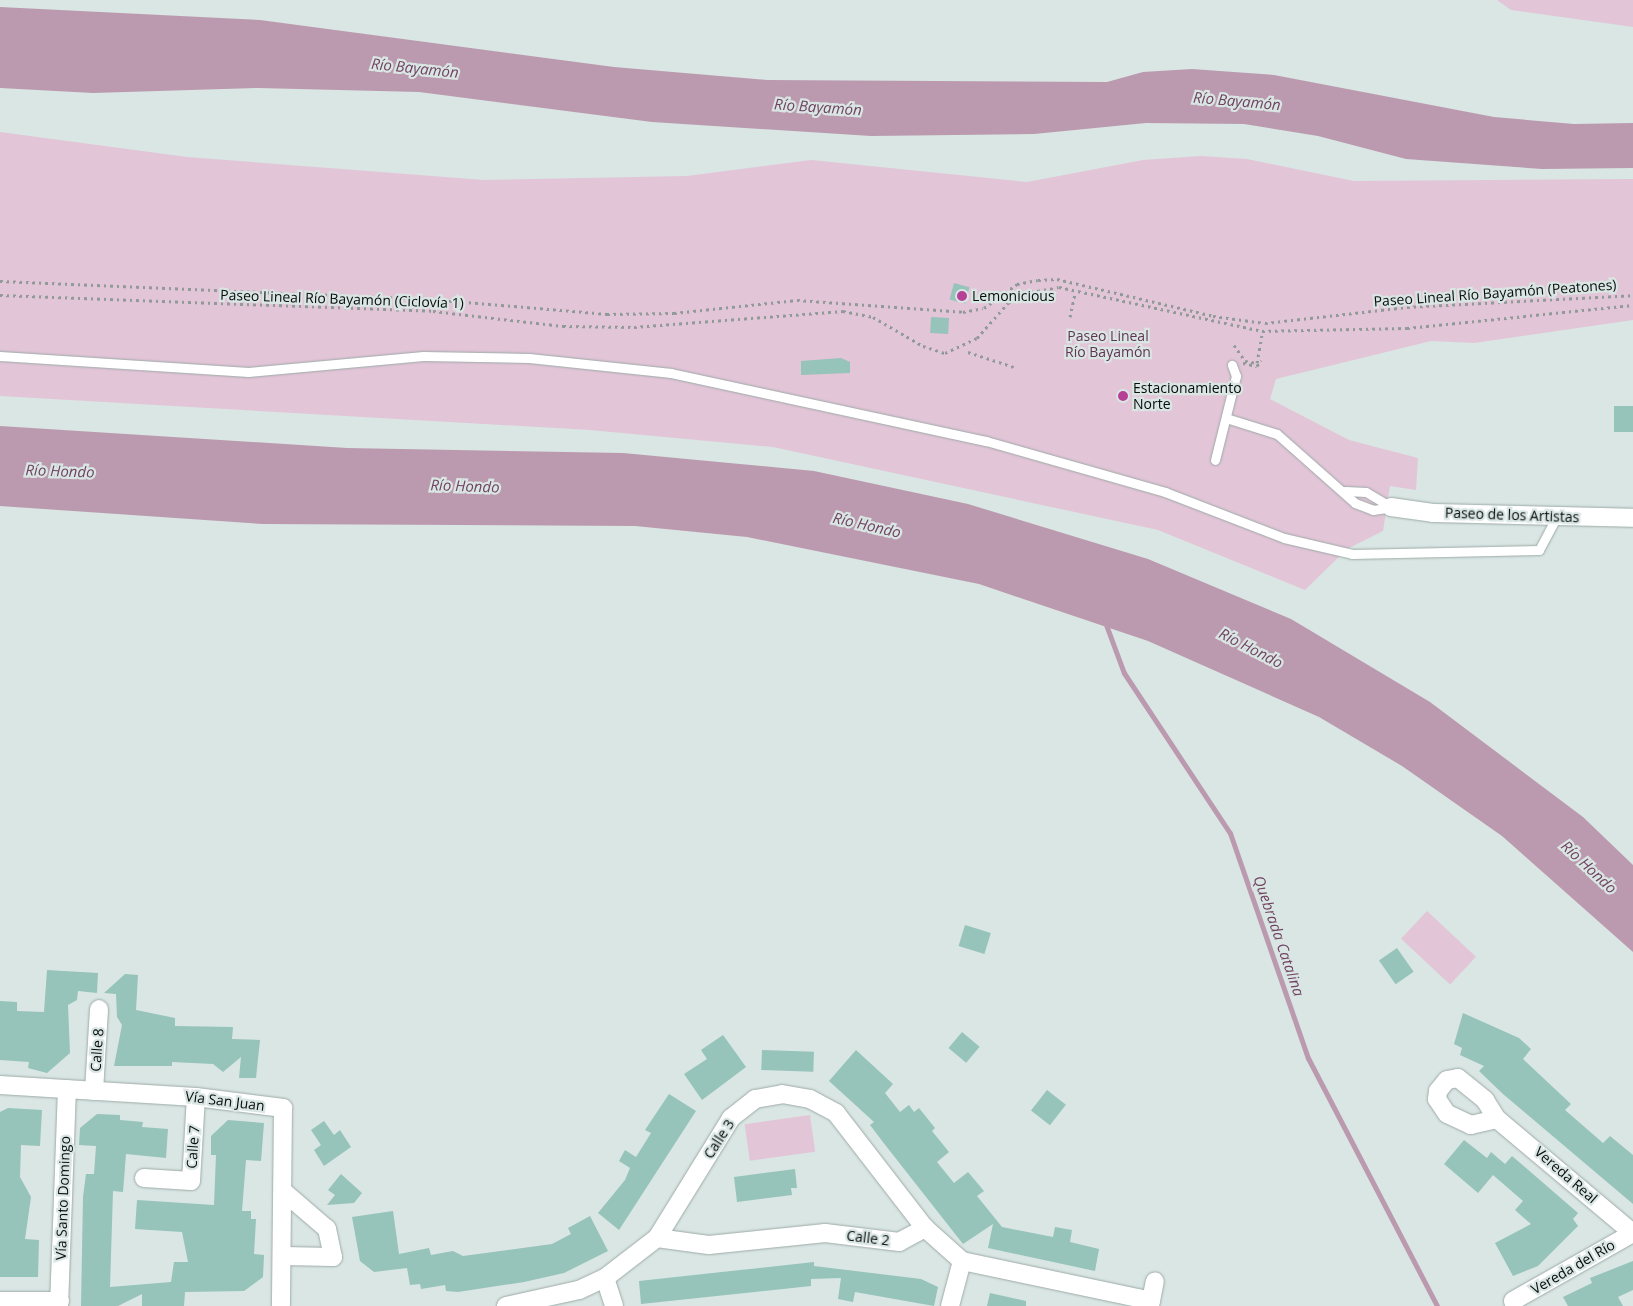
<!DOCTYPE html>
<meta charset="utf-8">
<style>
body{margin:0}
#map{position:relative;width:1633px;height:1306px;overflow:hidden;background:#d9e6e3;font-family:"Open Sans",sans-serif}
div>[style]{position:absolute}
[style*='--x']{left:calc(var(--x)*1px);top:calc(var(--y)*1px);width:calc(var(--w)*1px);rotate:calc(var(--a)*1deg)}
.green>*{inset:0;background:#e3c5d8;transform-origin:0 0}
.water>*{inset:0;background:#bb9aaf}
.stream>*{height:5px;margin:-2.5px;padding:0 2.5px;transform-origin:2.5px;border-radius:2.5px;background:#bb9aaf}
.building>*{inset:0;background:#96c3ba;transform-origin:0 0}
.path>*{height:3px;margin-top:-1.5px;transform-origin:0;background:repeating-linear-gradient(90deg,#909a98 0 2.5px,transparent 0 6.5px)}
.roads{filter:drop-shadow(0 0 1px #9daaa7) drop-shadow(0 0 1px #9daaa7)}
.service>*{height:9px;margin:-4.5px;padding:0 4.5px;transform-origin:4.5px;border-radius:4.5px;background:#fff}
.minor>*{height:18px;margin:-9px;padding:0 9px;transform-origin:9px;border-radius:9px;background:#fff}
.dots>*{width:14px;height:14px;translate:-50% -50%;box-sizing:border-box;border:2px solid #d9e6e3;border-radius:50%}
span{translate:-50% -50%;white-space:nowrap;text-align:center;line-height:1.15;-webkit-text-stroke:4.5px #d9e6e3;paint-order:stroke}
.street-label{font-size:14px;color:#080c0b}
.poi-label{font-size:14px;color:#080c0b}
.left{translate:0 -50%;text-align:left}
.park-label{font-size:14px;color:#623453}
.water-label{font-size:15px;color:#714262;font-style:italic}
</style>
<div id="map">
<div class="green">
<i style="clip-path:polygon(1497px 0,1633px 0,1633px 27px,1511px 10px)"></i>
<i style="clip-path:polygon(0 132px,187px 157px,484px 180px,687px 176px,811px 160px,1027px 182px,1143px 160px,1201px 156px,1247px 159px,1354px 181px,1633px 179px,1633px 320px,1474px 343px,1431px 341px,1276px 379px,1270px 399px,1349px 440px,1418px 458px,1416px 490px,1390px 486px,1383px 531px,1347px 549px,1305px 590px,1158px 530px,773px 447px,590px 430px,0 396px)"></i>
<i style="left:1427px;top:911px;width:67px;height:38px;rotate:43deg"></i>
<i style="left:810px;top:1115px;width:37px;height:66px;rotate:82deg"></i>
</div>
<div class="water">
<i style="clip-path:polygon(0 7px,260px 20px,614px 67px,767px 80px,1107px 82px,1143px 72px,1192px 69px,1274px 75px,1494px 117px,1574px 124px,1633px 123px,1633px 168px,1542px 169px,1406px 159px,1318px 136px,1244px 124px,1146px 123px,1034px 134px,871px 136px,652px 122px,419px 92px,258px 88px,93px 93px,0 88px)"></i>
<i style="clip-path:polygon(0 426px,347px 448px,623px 453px,814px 471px,968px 504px,1148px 559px,1291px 619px,1430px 702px,1583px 817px,1633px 865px,1633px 952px,1502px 836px,1402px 766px,1319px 717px,1148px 641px,979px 584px,747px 537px,635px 526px,263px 524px,0 506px)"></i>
</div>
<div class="stream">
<i style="--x:1105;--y:622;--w:54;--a:69.6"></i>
<i style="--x:1124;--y:673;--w:192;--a:56.5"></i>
<i style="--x:1230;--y:833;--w:238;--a:70.9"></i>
<i style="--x:1308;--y:1058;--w:280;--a:62.5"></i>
</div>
<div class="building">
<i style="left:954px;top:283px;width:16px;height:17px;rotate:15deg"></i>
<i style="left:931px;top:317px;width:18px;height:16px;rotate:3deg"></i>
<i style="clip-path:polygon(841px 358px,850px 362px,850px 373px,801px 375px,801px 361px)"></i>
<i style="left:1614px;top:406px;width:19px;height:26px"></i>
<i style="left:965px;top:925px;width:27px;height:22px;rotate:17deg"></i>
<i style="left:1397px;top:948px;width:29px;height:22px;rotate:55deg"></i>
<i style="clip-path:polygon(47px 970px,98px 973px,97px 993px,78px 991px,77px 1000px,68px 1005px,70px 1053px,47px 1073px,28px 1068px,29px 1062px,0 1060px,0 1001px,17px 1002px,17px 1011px,44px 1012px)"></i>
<i style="clip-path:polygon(125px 974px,138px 975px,136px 1010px,175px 1018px,175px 1026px,233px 1027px,232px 1039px,260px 1040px,256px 1078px,239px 1078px,241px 1057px,223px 1072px,213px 1064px,172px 1062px,172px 1066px,114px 1066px,122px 1025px,117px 1017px,116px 994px,104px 993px)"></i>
<i style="clip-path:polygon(1463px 1013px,1519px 1038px,1531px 1049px,1523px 1059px,1571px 1104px,1565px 1110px,1603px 1143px,1610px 1136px,1633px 1155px,1633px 1204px,1503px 1094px,1479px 1071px,1484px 1066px,1460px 1055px,1462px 1048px,1454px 1044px)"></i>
<i style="left:962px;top:1032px;width:23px;height:21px;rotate:40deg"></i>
<i style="clip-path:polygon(723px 1035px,746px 1067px,702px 1100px,684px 1074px,707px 1059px,701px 1050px)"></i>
<i style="left:762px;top:1050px;width:52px;height:20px;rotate:2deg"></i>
<i style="clip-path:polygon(856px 1050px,893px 1084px,885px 1093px,900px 1112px,909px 1105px,914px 1112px,919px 1108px,935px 1128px,932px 1131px,949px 1152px,937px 1162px,954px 1183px,968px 1172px,984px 1191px,977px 1196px,1002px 1227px,1053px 1237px,1055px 1227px,1072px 1230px,1070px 1242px,1099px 1249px,1095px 1271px,988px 1248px,993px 1224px,963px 1244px,886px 1146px,870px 1125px,874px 1122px,829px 1081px)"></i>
<i style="left:1047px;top:1090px;width:24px;height:26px;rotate:38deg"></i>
<i style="clip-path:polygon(669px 1094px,696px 1111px,619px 1230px,598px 1213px,625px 1180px,630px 1168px,619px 1161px,625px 1150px,636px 1157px,651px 1133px,645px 1130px)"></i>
<i style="clip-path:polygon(8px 1108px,42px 1110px,40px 1146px,21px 1145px,20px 1177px,31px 1197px,25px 1239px,39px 1240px,38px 1277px,0 1277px,0 1112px)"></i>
<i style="clip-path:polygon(97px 1114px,120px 1115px,120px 1120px,143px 1122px,142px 1127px,168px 1129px,166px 1158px,126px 1154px,123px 1192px,113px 1191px,110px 1287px,171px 1282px,174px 1262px,188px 1262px,182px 1232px,135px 1229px,137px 1200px,214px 1205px,216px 1155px,211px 1155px,211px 1136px,228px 1120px,264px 1123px,261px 1161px,246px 1160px,242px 1211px,251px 1211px,251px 1219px,256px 1219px,254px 1254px,264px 1255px,263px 1277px,244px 1291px,185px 1292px,184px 1306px,142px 1306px,142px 1294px,118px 1306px,81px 1306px,83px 1197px,86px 1174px,94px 1174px,96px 1146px,79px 1145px,80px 1128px)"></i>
<i style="clip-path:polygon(324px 1121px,334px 1135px,340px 1130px,351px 1147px,324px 1166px,314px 1150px,321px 1145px,311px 1130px)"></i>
<i style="clip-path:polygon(1464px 1140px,1487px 1158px,1491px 1152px,1505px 1164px,1512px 1156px,1578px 1213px,1573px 1219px,1578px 1226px,1538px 1266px,1513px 1276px,1495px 1243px,1531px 1224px,1515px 1210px,1523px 1201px,1493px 1175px,1478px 1193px,1444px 1164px)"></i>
<i style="clip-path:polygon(795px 1169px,797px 1188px,791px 1188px,792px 1195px,737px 1202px,734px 1177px)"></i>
<i style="clip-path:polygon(341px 1174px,362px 1193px,354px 1203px,327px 1205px,335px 1195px,328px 1190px)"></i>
<i style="clip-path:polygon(393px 1211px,399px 1254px,429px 1248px,431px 1255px,453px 1251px,463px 1256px,552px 1244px,571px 1234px,568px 1228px,590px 1216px,608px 1251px,564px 1273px,524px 1282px,458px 1292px,446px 1291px,445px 1285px,421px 1289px,420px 1284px,410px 1285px,407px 1268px,374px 1272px,360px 1261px,352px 1217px)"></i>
<i style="clip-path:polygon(1633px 1261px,1633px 1290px,1618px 1297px,1623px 1306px,1568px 1306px,1563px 1297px,1592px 1283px,1590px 1278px)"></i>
<i style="clip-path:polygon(814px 1262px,814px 1266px,921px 1279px,938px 1287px,934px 1306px,855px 1292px,853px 1302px,838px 1299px,841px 1278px,811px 1279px,811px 1286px,641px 1304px,639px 1281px)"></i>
<i style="clip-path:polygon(990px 1293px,1026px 1301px,1026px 1306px,987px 1306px)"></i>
</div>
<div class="path">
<i style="--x:0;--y:281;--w:430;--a:2.4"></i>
<i style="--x:430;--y:299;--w:178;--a:4.8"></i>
<i style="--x:607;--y:314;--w:67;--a:-0.9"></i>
<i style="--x:674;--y:313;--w:124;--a:-6"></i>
<i style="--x:797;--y:300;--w:166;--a:4.1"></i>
<i style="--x:963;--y:312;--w:20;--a:-11"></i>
<i style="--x:0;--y:295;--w:433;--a:2.1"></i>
<i style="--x:433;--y:311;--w:131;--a:6.6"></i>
<i style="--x:563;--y:326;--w:71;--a:0.8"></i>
<i style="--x:634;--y:327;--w:210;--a:-4.4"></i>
<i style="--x:843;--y:311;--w:31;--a:11"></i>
<i style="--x:873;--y:317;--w:58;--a:30.1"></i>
<i style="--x:923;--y:346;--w:23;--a:18"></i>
<i style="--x:945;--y:353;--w:35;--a:-25"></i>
<i style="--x:977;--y:338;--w:47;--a:-48.5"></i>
<i style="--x:1008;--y:303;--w:25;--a:-26"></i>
<i style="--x:1031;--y:292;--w:28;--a:-10"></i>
<i style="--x:1059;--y:287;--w:208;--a:12.2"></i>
<i style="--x:1262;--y:331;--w:145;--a:-1.2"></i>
<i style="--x:1407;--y:328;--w:227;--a:-5.8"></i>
<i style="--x:984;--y:308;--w:41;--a:-36"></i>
<i style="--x:1017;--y:284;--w:21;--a:-11"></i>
<i style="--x:1038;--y:280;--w:19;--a:-3"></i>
<i style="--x:1057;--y:279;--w:160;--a:13.3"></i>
<i style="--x:1213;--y:316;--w:52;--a:7.7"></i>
<i style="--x:1265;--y:323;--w:143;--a:-6.4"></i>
<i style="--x:1407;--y:307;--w:226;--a:-3"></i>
<i style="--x:1070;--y:317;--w:25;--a:-78"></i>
<i style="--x:1234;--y:345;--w:19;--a:55"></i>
<i style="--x:1245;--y:361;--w:12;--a:9"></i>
<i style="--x:1257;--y:363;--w:28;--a:-80"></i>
<i style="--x:968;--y:352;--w:48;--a:18.1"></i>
<i style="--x:1243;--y:363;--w:14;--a:12"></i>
<i style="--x:1257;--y:366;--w:7;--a:-56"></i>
</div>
<div class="roads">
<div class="service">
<i style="--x:0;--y:356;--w:249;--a:3.7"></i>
<i style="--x:248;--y:372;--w:176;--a:-5.2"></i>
<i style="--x:423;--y:356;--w:106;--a:1.1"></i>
<i style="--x:529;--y:358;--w:143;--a:6"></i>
<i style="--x:671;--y:373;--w:322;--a:12.2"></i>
<i style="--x:986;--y:441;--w:186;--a:15.9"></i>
<i style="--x:1165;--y:492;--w:128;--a:21.1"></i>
<i style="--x:1284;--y:538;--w:70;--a:13.2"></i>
<i style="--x:1352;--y:554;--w:187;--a:-1.2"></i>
<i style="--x:1539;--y:550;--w:38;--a:-62"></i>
<i style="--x:1226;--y:418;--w:53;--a:17.4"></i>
<i style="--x:1277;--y:434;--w:104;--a:41.5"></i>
<i style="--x:1355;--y:503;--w:19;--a:21"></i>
<i style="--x:1373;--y:510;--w:18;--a:-9"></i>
<i style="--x:1215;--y:460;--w:87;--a:-76"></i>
<i style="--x:1236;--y:376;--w:12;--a:-110"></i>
<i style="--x:1345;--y:491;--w:21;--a:3"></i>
<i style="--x:1366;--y:492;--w:29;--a:31"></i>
</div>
<div class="minor">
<i style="--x:1391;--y:507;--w:42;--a:8.1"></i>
<i style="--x:1433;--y:513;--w:200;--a:1.4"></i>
<i style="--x:1458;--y:1078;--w:35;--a:39"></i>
<i style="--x:1485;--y:1100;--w:22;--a:58"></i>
<i style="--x:1497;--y:1119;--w:27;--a:167"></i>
<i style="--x:1471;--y:1125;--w:26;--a:-155"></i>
<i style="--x:1447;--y:1114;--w:18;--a:-124"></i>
<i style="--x:1437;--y:1099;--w:8;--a:-83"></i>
<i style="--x:1438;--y:1091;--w:14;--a:-51"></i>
<i style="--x:1447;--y:1080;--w:11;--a:-10"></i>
<i style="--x:0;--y:1085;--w:196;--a:3.5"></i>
<i style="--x:196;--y:1097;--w:88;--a:7.2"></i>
<i style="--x:283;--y:1108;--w:198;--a:90.6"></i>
<i style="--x:94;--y:1091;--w:82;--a:-86.5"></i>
<i style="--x:1497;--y:1119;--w:177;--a:40"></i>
<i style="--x:1633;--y:1233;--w:138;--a:150.5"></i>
<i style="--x:144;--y:1178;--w:47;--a:3.7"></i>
<i style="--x:191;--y:1181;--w:84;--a:-86.6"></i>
<i style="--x:657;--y:1238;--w:52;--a:7.7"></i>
<i style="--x:709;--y:1245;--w:117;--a:-5.9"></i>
<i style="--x:825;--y:1233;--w:75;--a:6.9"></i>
<i style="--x:899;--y:1242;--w:30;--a:-28"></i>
<i style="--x:283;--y:1256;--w:50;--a:1.1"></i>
<i style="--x:333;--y:1257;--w:29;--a:-102"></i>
<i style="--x:327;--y:1229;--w:57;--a:-139.3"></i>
<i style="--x:605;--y:1278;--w:29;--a:72"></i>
<i style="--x:0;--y:1301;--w:60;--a:0"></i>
<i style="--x:59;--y:1306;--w:217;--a:-87.9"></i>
<i style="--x:506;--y:1306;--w:75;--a:-12.4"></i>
<i style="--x:579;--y:1290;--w:29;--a:-25"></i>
<i style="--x:605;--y:1278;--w:66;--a:-37.6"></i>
<i style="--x:657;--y:1238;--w:141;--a:-58.3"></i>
<i style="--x:731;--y:1118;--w:31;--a:-38"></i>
<i style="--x:755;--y:1099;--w:27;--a:-10"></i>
<i style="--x:782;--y:1094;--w:28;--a:10"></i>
<i style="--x:810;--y:1099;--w:30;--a:28"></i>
<i style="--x:836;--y:1113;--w:145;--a:52.3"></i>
<i style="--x:925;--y:1228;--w:50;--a:41.7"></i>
<i style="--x:962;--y:1261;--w:193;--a:11.9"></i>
<i style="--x:950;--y:1306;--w:47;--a:-75.1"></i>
<i style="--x:1150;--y:1306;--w:25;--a:-79"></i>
</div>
</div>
<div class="dots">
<i style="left:962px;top:296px;background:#b74097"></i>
<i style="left:1123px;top:396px;background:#b74097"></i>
</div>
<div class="street-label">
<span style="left:1495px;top:293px;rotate:-4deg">Paseo Lineal Río Bayamón (Peatones)</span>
<span style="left:342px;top:299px;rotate:2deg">Paseo Lineal Río Bayamón (Ciclovía 1)</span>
<span style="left:1512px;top:515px;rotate:2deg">Paseo de los Artistas</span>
<span style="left:97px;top:1050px;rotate:-86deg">Calle 8</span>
<span style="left:225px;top:1101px;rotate:7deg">Vía San Juan</span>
<span style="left:719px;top:1139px;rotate:-57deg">Calle 3</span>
<span style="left:193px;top:1147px;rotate:-86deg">Calle 7</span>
<span style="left:1566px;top:1175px;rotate:41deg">Vereda Real</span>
<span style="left:63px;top:1198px;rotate:-88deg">Vía Santo Domingo</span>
<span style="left:868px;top:1238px;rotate:7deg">Calle 2</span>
<span style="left:1573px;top:1267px;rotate:-30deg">Vereda del Río</span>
</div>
<div class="poi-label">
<span class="left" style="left:972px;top:296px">Lemonicious</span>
<span class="left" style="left:1133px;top:396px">Estacionamiento<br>Norte</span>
</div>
<div class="park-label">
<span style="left:1108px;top:344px">Paseo Lineal<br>Río Bayamón</span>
</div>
<div class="water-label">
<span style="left:415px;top:68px;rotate:6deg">Río Bayamón</span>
<span style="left:1237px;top:101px;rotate:5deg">Río Bayamón</span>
<span style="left:818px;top:107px;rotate:4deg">Río Bayamón</span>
<span style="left:60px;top:471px;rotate:2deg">Río Hondo</span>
<span style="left:465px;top:486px;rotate:2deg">Río Hondo</span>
<span style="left:867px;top:525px;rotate:13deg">Río Hondo</span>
<span style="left:1251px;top:648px;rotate:27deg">Río Hondo</span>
<span style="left:1589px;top:867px;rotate:43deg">Río Hondo</span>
<span style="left:1279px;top:936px;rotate:71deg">Quebrada Catalina</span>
</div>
</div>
